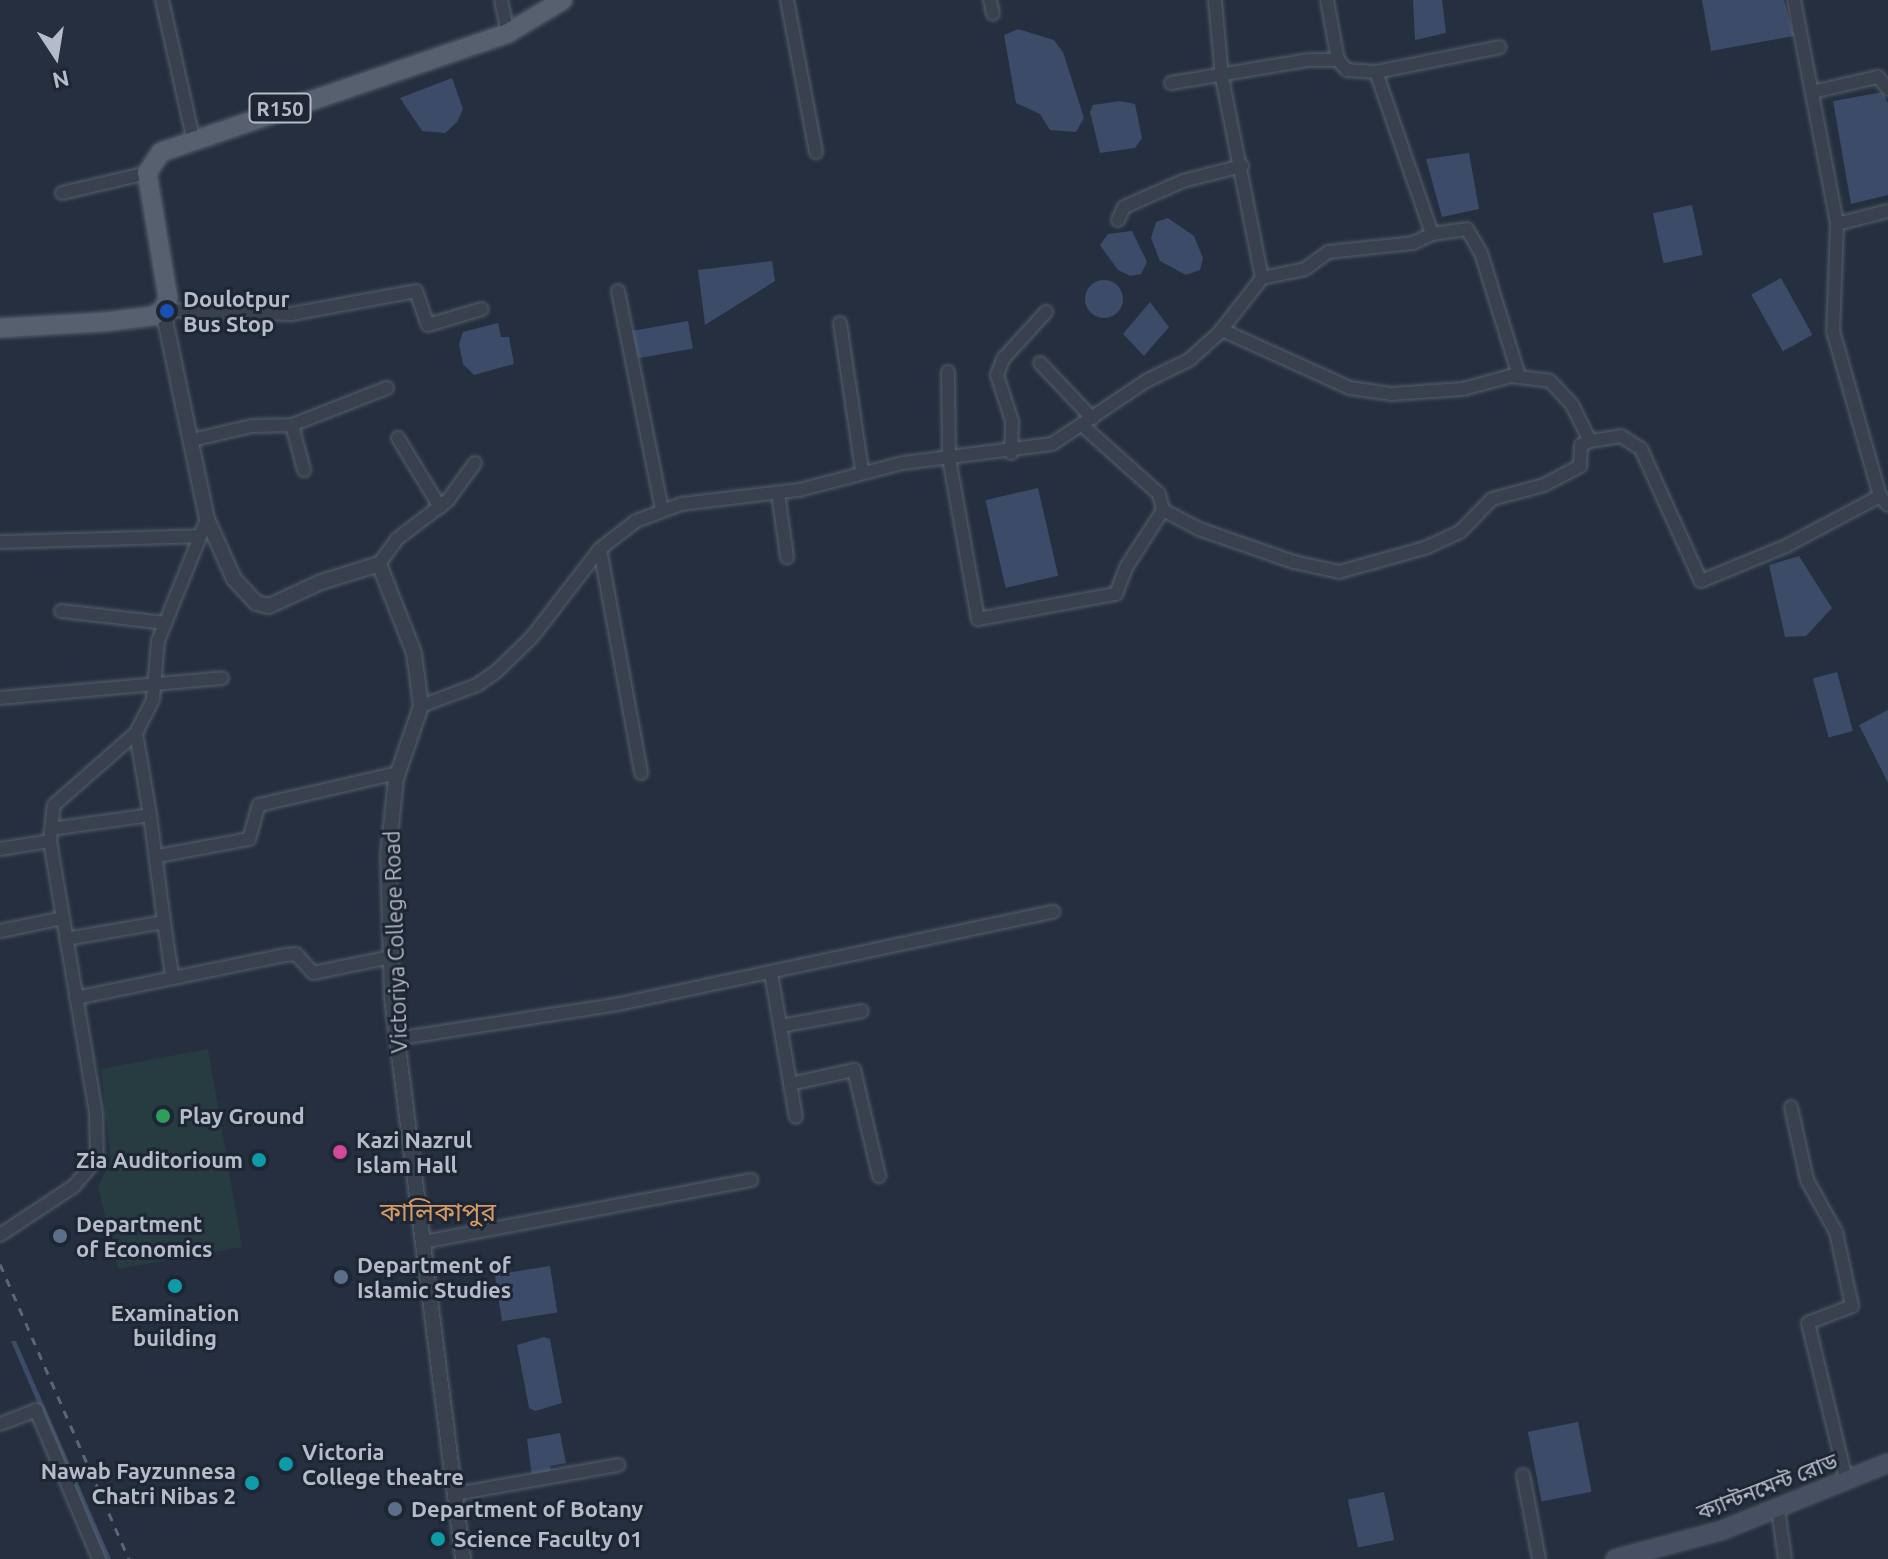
<!DOCTYPE html>
<meta charset="utf-8">
<style>
body{margin:0}
#map{position:relative;width:1888px;height:1559px;overflow:hidden;background:#252f3f;font-family:Ubuntu,"Noto Sans Bengali",sans-serif}
div>[style]{position:absolute}
[style*='--x']{left:calc(var(--x)*1px);top:calc(var(--y)*1px);width:calc(var(--w)*1px);rotate:calc(var(--a)*1deg)}
.green>*{inset:0;background:#273c40}
.water>*{inset:0;background:#3b4b68;transform-origin:0 0}
.round{border-radius:50%}
.roads{filter:drop-shadow(0 0 2px #575f6c) drop-shadow(0 0 2px #575f6c)}
.minor>*{height:12px;margin:-6px;padding:0 6px;transform-origin:6px;border-radius:6px;background:#39414f}
.tertiary>*{height:14px;margin:-7px;padding:0 7px;transform-origin:7px;border-radius:7px;background:#39414f}
.secondary>*{height:16px;margin:-8px;padding:0 8px;transform-origin:8px;border-radius:8px;background:#475062}
.primary>*{height:18px;margin:-9px;padding:0 9px;transform-origin:9px;border-radius:9px;background:#57606f}
.rail>*{height:3px;margin-top:-1.5px;transform-origin:0;background:repeating-linear-gradient(90deg,#5b6576 0 8px,transparent 0 16px)}
.dots>*{width:22px;height:22px;translate:-50% -50%;box-sizing:border-box;border:4px solid #1e2634;border-radius:50%}
span{translate:-50% -50%;white-space:nowrap;text-align:center;line-height:1.15;-webkit-text-stroke:6px #1e2634;paint-order:stroke}
.shield-label span{padding:2px 6px;background:#1e2634;border:2px solid;border-radius:6px;-webkit-text-stroke-width:0}
.shield-label{font-size:20px;color:#b5bcc9;font-weight:700}
.poi-label{font-size:22px;color:#b5bcc9;font-weight:700}
.left{translate:0 -50%;text-align:left}
.right{translate:-100% -50%;text-align:right}
.street-label{font-size:22px;color:#b5bcc9}
.quarter-label{font-size:26px;color:#d49b66}
.north{position:absolute;left:16px;top:16px;width:80px;height:80px;-webkit-text-stroke:6px #1e2634;paint-order:stroke;rotate:168deg;font-size:22px;font-weight:700;line-height:32px;text-align:center;color:#b5bcc9}
.north::after{content:'';display:block;margin:auto;width:28px;height:36px;background:#b5bcc9;clip-path:polygon(50% 0,100% 100%,50% 72%,0 100%)}
</style>
<div id="map">
<div class="green">
<i style="clip-path:polygon(208px 1049px,242px 1247px,118px 1269px,98px 1186px,111px 1162px,101px 1069px)"></i>
</div>
<div class="water">
<i style="clip-path:polygon(1413px 0,1442px 0,1446px 33px,1415px 40px)"></i>
<i style="clip-path:polygon(1702px 0,1784px 0,1794px 36px,1711px 51px)"></i>
<i style="clip-path:polygon(1018px 29px,1054px 40px,1063px 52px,1084px 118px,1076px 132px,1050px 130px,1040px 114px,1016px 103px,1004px 35px)"></i>
<i style="clip-path:polygon(452px 78px,463px 109px,457px 122px,445px 133px,422px 131px,400px 98px)"></i>
<i style="clip-path:polygon(1883px 92px,1888px 103px,1888px 195px,1851px 204px,1833px 101px)"></i>
<i style="clip-path:polygon(1120px 101px,1135px 104px,1142px 138px,1135px 148px,1100px 153px,1090px 112px,1093px 105px)"></i>
<i style="clip-path:polygon(1469px 153px,1479px 209px,1442px 217px,1426px 159px)"></i>
<i style="left:1692px;top:205px;width:51px;height:40px;rotate:78deg"></i>
<i style="clip-path:polygon(1168px 218px,1194px 236px,1203px 258px,1200px 270px,1186px 275px,1160px 261px,1151px 238px,1156px 222px)"></i>
<i style="clip-path:polygon(1132px 231px,1147px 262px,1141px 274px,1130px 276px,1118px 270px,1100px 245px,1108px 234px)"></i>
<i style="clip-path:polygon(772px 261px,775px 281px,705px 325px,698px 270px)"></i>
<i style="left:1781px;top:278px;width:65px;height:34px;rotate:61deg"></i>
<i class="round" style="left:1085px;top:280px;width:38px;height:38px"></i>
<i style="clip-path:polygon(1150px 302px,1169px 327px,1144px 356px,1123px 334px)"></i>
<i style="left:688px;top:321px;width:28px;height:57px;rotate:80deg"></i>
<i style="clip-path:polygon(498px 323px,501px 337px,509px 337px,514px 364px,474px 375px,463px 364px,459px 344px,463px 332px)"></i>
<i style="left:1038px;top:488px;width:90px;height:54px;rotate:77deg"></i>
<i style="clip-path:polygon(1799px 556px,1832px 608px,1806px 636px,1785px 637px,1769px 565px)"></i>
<i style="left:1837px;top:672px;width:61px;height:25px;rotate:75deg"></i>
<i style="clip-path:polygon(1888px 710px,1888px 783px,1859px 725px)"></i>
<i style="left:550px;top:1266px;width:47px;height:56px;rotate:81deg"></i>
<i style="clip-path:polygon(544px 1337px,550px 1339px,562px 1403px,535px 1411px,529px 1408px,517px 1345px)"></i>
<i style="clip-path:polygon(11px 1341px,16px 1341px,111px 1559px,104px 1559px)"></i>
<i style="left:1578px;top:1422px;width:71px;height:51px;rotate:79deg"></i>
<i style="clip-path:polygon(560px 1433px,566px 1463px,550px 1466px,551px 1474px,532px 1477px,527px 1439px)"></i>
<i style="left:1384px;top:1492px;width:49px;height:37px;rotate:78deg"></i>
</div>
<div class="roads">
<div class="minor">
<i style="--x:162;--y:0;--w:141;--a:77.3"></i>
<i style="--x:501;--y:0;--w:34;--a:78"></i>
<i style="--x:787;--y:0;--w:155;--a:79.2"></i>
<i style="--x:990;--y:0;--w:14;--a:78"></i>
<i style="--x:1327;--y:0;--w:61;--a:79.6"></i>
<i style="--x:1794;--y:0;--w:228;--a:79.1"></i>
<i style="--x:1837;--y:224;--w:107;--a:92.1"></i>
<i style="--x:1833;--y:331;--w:172;--a:74.1"></i>
<i style="--x:1880;--y:496;--w:12;--a:48"></i>
<i style="--x:1376;--y:72;--w:126;--a:-11.4"></i>
<i style="--x:1171;--y:83;--w:140;--a:-9.5"></i>
<i style="--x:1309;--y:60;--w:29;--a:0"></i>
<i style="--x:1338;--y:60;--w:13;--a:48"></i>
<i style="--x:1347;--y:70;--w:29;--a:4"></i>
<i style="--x:1376;--y:72;--w:171;--a:70.9"></i>
<i style="--x:1812;--y:92;--w:68;--a:-12.8"></i>
<i style="--x:1878;--y:77;--w:16;--a:50"></i>
<i style="--x:62;--y:193;--w:87;--a:-13.2"></i>
<i style="--x:1118;--y:220;--w:14;--a:-65"></i>
<i style="--x:1124;--y:207;--w:64;--a:-23.8"></i>
<i style="--x:1183;--y:181;--w:61;--a:-14.3"></i>
<i style="--x:1837;--y:224;--w:53;--a:-14.3"></i>
<i style="--x:1262;--y:278;--w:44;--a:-11.8"></i>
<i style="--x:1305;--y:269;--w:29;--a:-36"></i>
<i style="--x:1328;--y:252;--w:85;--a:-6"></i>
<i style="--x:1413;--y:243;--w:21;--a:-25"></i>
<i style="--x:1432;--y:234;--w:35;--a:-8"></i>
<i style="--x:1467;--y:229;--w:28;--a:60"></i>
<i style="--x:1481;--y:253;--w:129;--a:72.8"></i>
<i style="--x:618;--y:291;--w:223;--a:78.6"></i>
<i style="--x:163;--y:310;--w:128;--a:1.8"></i>
<i style="--x:291;--y:314;--w:127;--a:-10.4"></i>
<i style="--x:416;--y:291;--w:36;--a:71"></i>
<i style="--x:428;--y:325;--w:56;--a:-16.5"></i>
<i style="--x:840;--y:323;--w:149;--a:81.5"></i>
<i style="--x:1222;--y:330;--w:141;--a:24.4"></i>
<i style="--x:1350;--y:388;--w:41;--a:8.3"></i>
<i style="--x:1391;--y:394;--w:72;--a:-4"></i>
<i style="--x:1463;--y:389;--w:50;--a:-15.2"></i>
<i style="--x:1511;--y:376;--w:39;--a:7"></i>
<i style="--x:1550;--y:381;--w:33;--a:47"></i>
<i style="--x:1572;--y:405;--w:40;--a:63.4"></i>
<i style="--x:1590;--y:441;--w:31;--a:-9"></i>
<i style="--x:1621;--y:436;--w:24;--a:33"></i>
<i style="--x:1641;--y:449;--w:145;--a:65.6"></i>
<i style="--x:1701;--y:581;--w:92;--a:-22.4"></i>
<i style="--x:1786;--y:546;--w:106;--a:-28"></i>
<i style="--x:1040;--y:363;--w:76;--a:46.6"></i>
<i style="--x:948;--y:372;--w:86;--a:89.3"></i>
<i style="--x:949;--y:458;--w:164;--a:79.8"></i>
<i style="--x:978;--y:619;--w:140;--a:-10.3"></i>
<i style="--x:1116;--y:594;--w:30;--a:-69"></i>
<i style="--x:1127;--y:566;--w:67;--a:-57.3"></i>
<i style="--x:292;--y:425;--w:47;--a:75.1"></i>
<i style="--x:1083;--y:426;--w:102;--a:41.8"></i>
<i style="--x:1159;--y:494;--w:16;--a:76"></i>
<i style="--x:1163;--y:510;--w:41;--a:27.8"></i>
<i style="--x:1199;--y:529;--w:101;--a:19.2"></i>
<i style="--x:1294;--y:562;--w:46;--a:12.5"></i>
<i style="--x:1339;--y:572;--w:89;--a:-15.6"></i>
<i style="--x:1425;--y:548;--w:38;--a:-25"></i>
<i style="--x:1460;--y:532;--w:46;--a:-45.9"></i>
<i style="--x:1492;--y:499;--w:54;--a:-15.1"></i>
<i style="--x:1544;--y:485;--w:41;--a:-27.8"></i>
<i style="--x:1580;--y:466;--w:21;--a:-87"></i>
<i style="--x:1581;--y:445;--w:10;--a:-24"></i>
<i style="--x:398;--y:438;--w:81;--a:58.7"></i>
<i style="--x:192;--y:440;--w:62;--a:-13.1"></i>
<i style="--x:252;--y:426;--w:40;--a:-1.4"></i>
<i style="--x:292;--y:425;--w:102;--a:-21.3"></i>
<i style="--x:1011;--y:453;--w:32;--a:-88"></i>
<i style="--x:1012;--y:421;--w:48;--a:-108.1"></i>
<i style="--x:997;--y:375;--w:17;--a:-69"></i>
<i style="--x:1003;--y:359;--w:64;--a:-47.5"></i>
<i style="--x:778;--y:493;--w:65;--a:82"></i>
<i style="--x:0;--y:542;--w:200;--a:-1.7"></i>
<i style="--x:600;--y:549;--w:228;--a:79.6"></i>
<i style="--x:379;--y:564;--w:31;--a:-54"></i>
<i style="--x:397;--y:539;--w:64;--a:-37.4"></i>
<i style="--x:448;--y:500;--w:46;--a:-53.9"></i>
<i style="--x:61;--y:611;--w:105;--a:6.6"></i>
<i style="--x:0;--y:698;--w:223;--a:-5.1"></i>
<i style="--x:421;--y:706;--w:60;--a:-20.6"></i>
<i style="--x:477;--y:685;--w:24;--a:-35"></i>
<i style="--x:497;--y:671;--w:49;--a:-44.2"></i>
<i style="--x:532;--y:637;--w:111;--a:-52.3"></i>
<i style="--x:600;--y:549;--w:46;--a:-37.9"></i>
<i style="--x:636;--y:521;--w:48;--a:-20.7"></i>
<i style="--x:681;--y:504;--w:119;--a:-6.8"></i>
<i style="--x:799;--y:490;--w:107;--a:-14.6"></i>
<i style="--x:903;--y:463;--w:150;--a:-7.3"></i>
<i style="--x:1052;--y:444;--w:113;--a:-33.8"></i>
<i style="--x:1146;--y:381;--w:48;--a:-26"></i>
<i style="--x:1189;--y:360;--w:40;--a:-42"></i>
<i style="--x:1219;--y:333;--w:70;--a:-52"></i>
<i style="--x:1262;--y:278;--w:205;--a:-101.3"></i>
<i style="--x:1222;--y:77;--w:77;--a:-95.2"></i>
<i style="--x:136;--y:733;--w:83;--a:80.3"></i>
<i style="--x:51;--y:829;--w:100;--a:-8"></i>
<i style="--x:150;--y:815;--w:108;--a:82.5"></i>
<i style="--x:0;--y:849;--w:51;--a:-9.1"></i>
<i style="--x:158;--y:856;--w:93;--a:-10.6"></i>
<i style="--x:249;--y:839;--w:35;--a:-74"></i>
<i style="--x:259;--y:805;--w:143;--a:-13"></i>
<i style="--x:0;--y:931;--w:64;--a:-11.7"></i>
<i style="--x:66;--y:939;--w:99;--a:-9.8"></i>
<i style="--x:164;--y:922;--w:54;--a:81.4"></i>
<i style="--x:771;--y:973;--w:146;--a:80.2"></i>
<i style="--x:76;--y:998;--w:214;--a:-11.6"></i>
<i style="--x:286;--y:955;--w:10;--a:-6"></i>
<i style="--x:296;--y:954;--w:25;--a:48"></i>
<i style="--x:313;--y:973;--w:80;--a:-11.6"></i>
<i style="--x:781;--y:1026;--w:82;--a:-10.5"></i>
<i style="--x:396;--y:1039;--w:226;--a:-8.9"></i>
<i style="--x:619;--y:1004;--w:444;--a:-12"></i>
<i style="--x:790;--y:1084;--w:66;--a:-12.3"></i>
<i style="--x:854;--y:1070;--w:109;--a:76.7"></i>
<i style="--x:1791;--y:1107;--w:75;--a:77.6"></i>
<i style="--x:1807;--y:1180;--w:60;--a:60.9"></i>
<i style="--x:1836;--y:1232;--w:76;--a:77.8"></i>
<i style="--x:1852;--y:1306;--w:47;--a:158.9"></i>
<i style="--x:1808;--y:1323;--w:161;--a:76.3"></i>
<i style="--x:0;--y:1235;--w:89;--a:-33.5"></i>
<i style="--x:74;--y:1186;--w:35;--a:-50"></i>
<i style="--x:97;--y:1159;--w:46;--a:-91.2"></i>
<i style="--x:96;--y:1113;--w:276;--a:-99.6"></i>
<i style="--x:50;--y:841;--w:36;--a:-84"></i>
<i style="--x:54;--y:805;--w:109;--a:-41.3"></i>
<i style="--x:136;--y:733;--w:38;--a:-63"></i>
<i style="--x:153;--y:699;--w:58;--a:-85.1"></i>
<i style="--x:158;--y:641;--w:131;--a:-68.1"></i>
<i style="--x:423;--y:1242;--w:334;--a:-10.7"></i>
<i style="--x:0;--y:1424;--w:39;--a:-21"></i>
<i style="--x:36;--y:1410;--w:162;--a:67.1"></i>
<i style="--x:1523;--y:1475;--w:86;--a:79.2"></i>
<i style="--x:455;--y:1494;--w:166;--a:-10.1"></i>
<i style="--x:1778;--y:1509;--w:50;--a:82"></i>
</div>
<div class="tertiary">
<i style="--x:163;--y:310;--w:214;--a:78.1"></i>
<i style="--x:207;--y:519;--w:66;--a:65.8"></i>
<i style="--x:234;--y:579;--w:33;--a:47"></i>
<i style="--x:256;--y:603;--w:13;--a:13"></i>
<i style="--x:269;--y:606;--w:57;--a:-24.8"></i>
<i style="--x:321;--y:582;--w:61;--a:-17.2"></i>
<i style="--x:379;--y:564;--w:96;--a:68.5"></i>
<i style="--x:414;--y:653;--w:53;--a:82.5"></i>
<i style="--x:421;--y:706;--w:77;--a:108.9"></i>
<i style="--x:396;--y:779;--w:76;--a:96"></i>
<i style="--x:388;--y:855;--w:144;--a:88.4"></i>
<i style="--x:392;--y:999;--w:564;--a:82.77"></i>
</div>
<div class="secondary">
<i style="--x:1615;--y:1559;--w:112;--a:-15"></i>
<i style="--x:1723;--y:1530;--w:178;--a:-22.1"></i>
</div>
<div class="primary">
<i style="--x:0;--y:328;--w:104;--a:-3.3"></i>
<i style="--x:104;--y:322;--w:49;--a:-7"></i>
<i style="--x:153;--y:316;--w:12;--a:-31"></i>
<i style="--x:163;--y:310;--w:13;--a:-67"></i>
<i style="--x:168;--y:298;--w:127;--a:-99.5"></i>
<i style="--x:147;--y:173;--w:25;--a:-56"></i>
<i style="--x:161;--y:152;--w:367;--a:-18.9"></i>
<i style="--x:508;--y:33;--w:64;--a:-31"></i>
</div>
</div>
<div class="rail">
<i style="--x:0;--y:1264;--w:322;--a:66.4"></i>
</div>
<div class="dots">
<i style="left:167px;top:311px;background:#1a4fb4"></i>
<i style="left:163px;top:1116px;background:#2e9e5b"></i>
<i style="left:340px;top:1152px;background:#d1479c"></i>
<i style="left:259px;top:1160px;background:#0f9aa8"></i>
<i style="left:60px;top:1236px;background:#5c6f8a"></i>
<i style="left:341px;top:1277px;background:#5c6f8a"></i>
<i style="left:175px;top:1286px;background:#0f9aa8"></i>
<i style="left:286px;top:1464px;background:#0f9aa8"></i>
<i style="left:252px;top:1483px;background:#0f9aa8"></i>
<i style="left:395px;top:1509px;background:#5c6f8a"></i>
<i style="left:438px;top:1539px;background:#0f9aa8"></i>
</div>
<div class="shield-label">
<span style="left:280px;top:108px">R150</span>
</div>
<div class="poi-label">
<span class="left" style="left:183px;top:311px">Doulotpur<br>Bus Stop</span>
<span class="left" style="left:179px;top:1116px">Play Ground</span>
<span class="left" style="left:356px;top:1152px">Kazi Nazrul<br>Islam Hall</span>
<span class="right" style="left:243px;top:1160px">Zia Auditorioum</span>
<span class="left" style="left:76px;top:1236px">Department<br>of Economics</span>
<span class="left" style="left:357px;top:1277px">Department of<br>Islamic Studies</span>
<span style="left:175px;top:1325px">Examination<br>building</span>
<span class="left" style="left:302px;top:1464px">Victoria<br>College theatre</span>
<span class="right" style="left:236px;top:1483px">Nawab Fayzunnesa<br>Chatri Nibas 2</span>
<span class="left" style="left:411px;top:1509px">Department of Botany</span>
<span class="left" style="left:454px;top:1539px">Science Faculty 01</span>
</div>
<div class="street-label">
<span style="left:395px;top:942px;rotate:-92deg">Victoriya College Road</span>
<span style="left:1767px;top:1486px;rotate:-21deg">ক্যান্টনমেন্ট রোড</span>
</div>
<div class="quarter-label">
<span style="left:438px;top:1212px">কালিকাপুর</span>
</div>
<div class="north">N</div>
</div>
